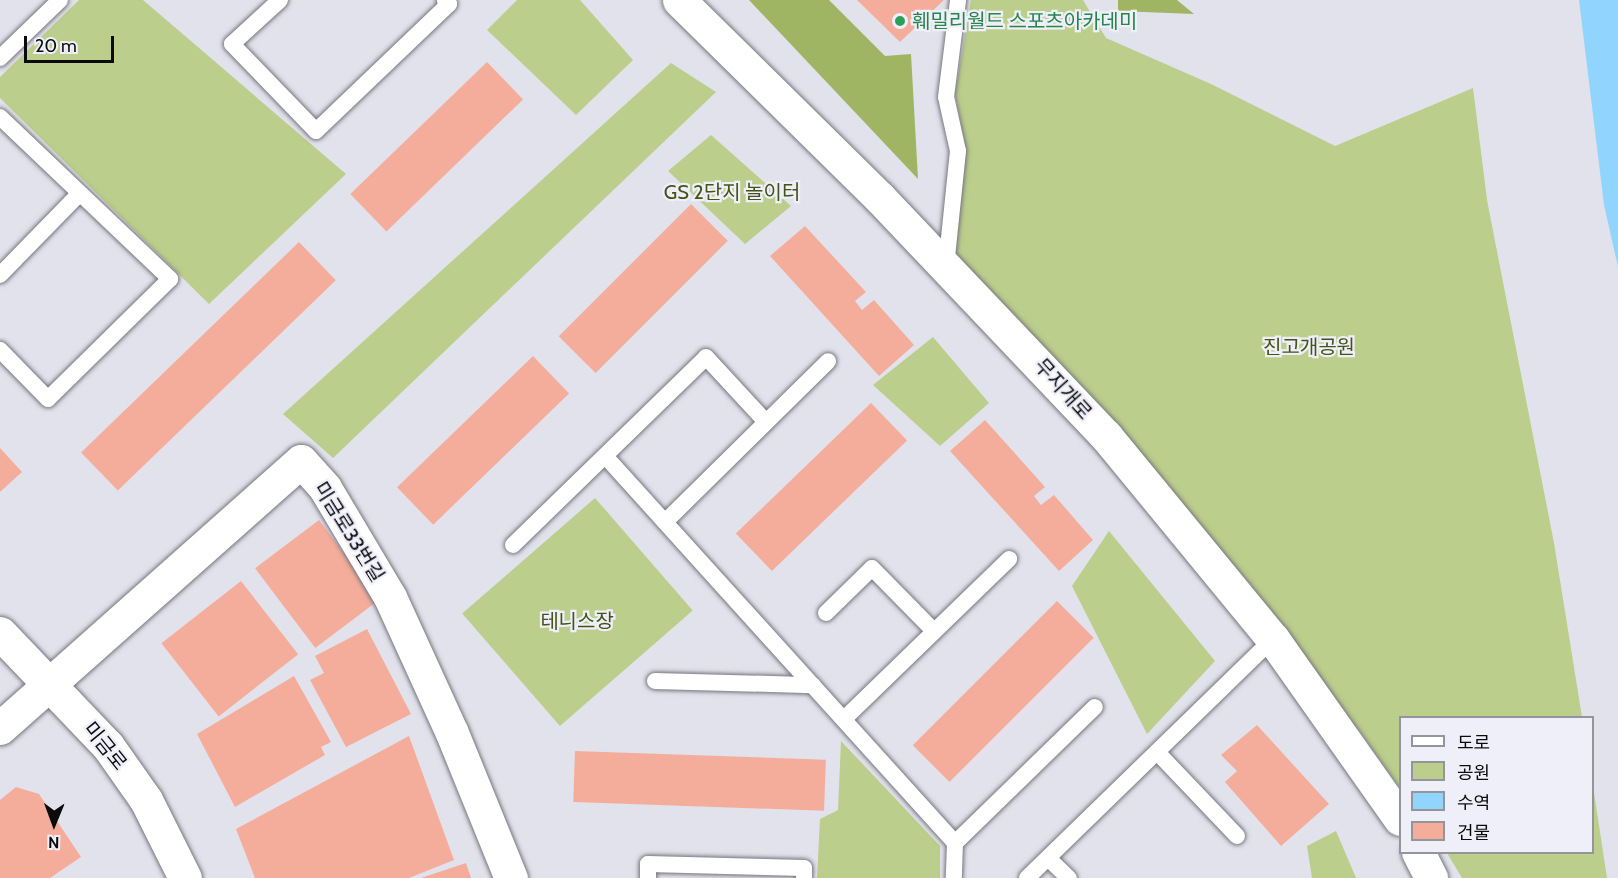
<!DOCTYPE html>
<meta charset="utf-8">
<style>
body{margin:0}
#map{position:relative;width:1618px;height:878px;overflow:hidden;background:#e2e2ec;font-family:Cabin,"Noto Sans KR",sans-serif}
div>[style]{position:absolute}
[style*='--x']{left:calc(var(--x)*1px);top:calc(var(--y)*1px);width:calc(var(--w)*1px);rotate:calc(var(--a)*1deg)}
.green>*{inset:0;background:#bbce8b;transform-origin:0 0}
.forest>*{inset:0;background:#a0b563}
.water>*{inset:0;background:#91d4fd}
.building>*{inset:0;background:#f5ad9b;transform-origin:0 0}
.roads{filter:drop-shadow(0 0 2px #77767f) drop-shadow(0 0 2px #77767f)}
.service>*{height:16px;margin:-8px;padding:0 8px;transform-origin:8px;border-radius:8px;background:#fff}
.minor>*{height:33px;margin:-16.5px;padding:0 16.5px;transform-origin:16.5px;border-radius:16.5px;background:#fff}
.tertiary>*{height:33px;margin:-16.5px;padding:0 16.5px;transform-origin:16.5px;border-radius:16.5px;background:#fff}
.secondary>*{height:33px;margin:-16.5px;padding:0 16.5px;transform-origin:16.5px;border-radius:16.5px;background:#fff}
.dots>*{width:16px;height:16px;translate:-50% -50%;box-sizing:border-box;border:3px solid #efeff9;border-radius:50%}
span{translate:-50% -50%;white-space:nowrap;text-align:center;line-height:1.15;-webkit-text-stroke:4.5px #efeff9;paint-order:stroke}
.leisure-label{font-size:20px;color:#27864d}
.left{translate:0 -50%;text-align:left}
.park-label{font-size:20px;color:#465317}
.street-label{font-size:20px;color:#0b0b0e}
.legend{position:absolute;left:1399px;top:716px;width:195px;height:138px;box-sizing:border-box;background:#efeff9;border:2px solid #94949b;margin:0;padding:8px 10px;list-style:none;font-size:18px;color:#0b0b0e}
.legend li{display:flex;align-items:center;gap:12px;height:30px}
.legend b{width:30px;border:2px solid #94949b}
.north{position:absolute;left:24px;top:794px;width:60px;height:60px;-webkit-text-stroke:4px #efeff9;paint-order:stroke;rotate:181deg;font-size:16px;font-weight:700;line-height:24px;text-align:center;color:#0b0b0e}
.north::after{content:'';display:block;margin:auto;width:21px;height:27px;background:#0b0b0e;clip-path:polygon(50% 0,100% 100%,50% 72%,0 100%)}
.scale{position:absolute;left:24px;top:36px;width:90px;height:27px;box-sizing:border-box;border:3px solid #0b0b0e;border-top:0;padding-left:8px;font-size:18px;line-height:21px;white-space:nowrap;color:#0b0b0e;-webkit-text-stroke:4px #efeff9;paint-order:stroke}
</style>
<div id="map">
<div class="green">
<i style="clip-path:polygon(79px 0,143px 0,346px 174px,209px 304px,0 98px,0 77px)"></i>
<i style="clip-path:polygon(517px 0,580px 0,633px 60px,576px 115px,487px 30px)"></i>
<i style="clip-path:polygon(971px 0,1083px 0,1106px 38px,1211px 84px,1335px 146px,1473px 88px,1487px 200px,1554px 543px,1582px 717px,1400px 718px,1400px 788px,1357px 728px,1124px 442px,954px 259px,966px 152px,955px 93px)"></i>
<i style="clip-path:polygon(671px 63px,716px 92px,333px 458px,283px 414px)"></i>
<i style="clip-path:polygon(711px 135px,791px 206px,745px 244px,668px 171px)"></i>
<i style="clip-path:polygon(933px 337px,989px 403px,940px 446px,873px 385px)"></i>
<i style="left:595px;top:498px;width:149px;height:176px;rotate:49deg"></i>
<i style="clip-path:polygon(1109px 531px,1215px 661px,1147px 734px,1072px 586px)"></i>
<i style="clip-path:polygon(841px 741px,940px 846px,940px 878px,817px 878px,820px 819px,838px 810px)"></i>
<i style="clip-path:polygon(1593px 786px,1607px 878px,1462px 878px,1447px 853px,1592px 852px)"></i>
<i style="clip-path:polygon(1336px 831px,1356px 878px,1312px 878px,1307px 846px)"></i>
</div>
<div class="forest">
<i style="clip-path:polygon(749px 0,829px 0,885px 56px,911px 54px,918px 179px)"></i>
<i style="clip-path:polygon(1118px 0,1177px 0,1194px 14px,1118px 11px)"></i>
</div>
<div class="water">
<i style="clip-path:polygon(1579px 0,1618px 0,1618px 267px,1604px 205px)"></i>
</div>
<div class="building">
<i style="clip-path:polygon(857px 0,944px 0,900px 42px)"></i>
<i style="left:487px;top:62px;width:52px;height:190px;rotate:46deg"></i>
<i style="left:691px;top:204px;width:52px;height:187px;rotate:45deg"></i>
<i style="clip-path:polygon(805px 226px,866px 292px,855px 301px,862px 310px,874px 300px,914px 345px,879px 376px,770px 256px)"></i>
<i style="left:299px;top:242px;width:53px;height:303px;rotate:46deg"></i>
<i style="left:533px;top:356px;width:52px;height:189px;rotate:46deg"></i>
<i style="left:871px;top:403px;width:52px;height:188px;rotate:46deg"></i>
<i style="clip-path:polygon(985px 420px,1045px 487px,1034px 496px,1041px 505px,1054px 495px,1093px 540px,1059px 571px,950px 451px)"></i>
<i style="clip-path:polygon(0 448px,22px 472px,0 492px)"></i>
<i style="left:319px;top:520px;width:100px;height:80px;rotate:53deg"></i>
<i style="left:241px;top:581px;width:93px;height:101px;rotate:52deg"></i>
<i style="left:1057px;top:601px;width:52px;height:204px;rotate:45deg"></i>
<i style="clip-path:polygon(367px 629px,411px 714px,346px 747px,310px 680px,324px 673px,315px 656px)"></i>
<i style="clip-path:polygon(294px 676px,331px 742px,321px 747px,325px 755px,235px 807px,197px 734px)"></i>
<i style="clip-path:polygon(1257px 725px,1329px 804px,1281px 846px,1225px 782px,1237px 771px,1221px 755px)"></i>
<i style="clip-path:polygon(409px 736px,454px 860px,409px 878px,255px 878px,236px 829px)"></i>
<i style="left:575px;top:751px;width:251px;height:51px;rotate:2deg"></i>
<i style="clip-path:polygon(16px 787px,39px 794px,81px 857px,50px 878px,0 878px,0 800px)"></i>
<i style="clip-path:polygon(466px 863px,471px 878px,421px 878px)"></i>
</div>
<div class="roads">
<div class="service">
<i style="--x:280;--y:0;--w:65;--a:137.5"></i>
<i style="--x:232;--y:44;--w:121;--a:46"></i>
<i style="--x:316;--y:131;--w:184;--a:-43.7"></i>
<i style="--x:449;--y:4;--w:6;--a:-135"></i>
<i style="--x:0;--y:58;--w:83;--a:-44"></i>
<i style="--x:0;--y:117;--w:235;--a:43.6"></i>
<i style="--x:170;--y:279;--w:171;--a:135.5"></i>
<i style="--x:48;--y:399;--w:69;--a:-134.4"></i>
<i style="--x:946;--y:267;--w:117;--a:-84.1"></i>
<i style="--x:958;--y:151;--w:55;--a:-102.5"></i>
<i style="--x:946;--y:97;--w:98;--a:-82.9"></i>
<i style="--x:0;--y:275;--w:113;--a:-45.7"></i>
<i style="--x:606;--y:457;--w:520;--a:47.88"></i>
<i style="--x:955;--y:843;--w:35;--a:92"></i>
<i style="--x:665;--y:522;--w:229;--a:-44.6"></i>
<i style="--x:513;--y:545;--w:269;--a:-44.2"></i>
<i style="--x:706;--y:357;--w:88;--a:47.3"></i>
<i style="--x:826;--y:613;--w:64;--a:-44.4"></i>
<i style="--x:872;--y:568;--w:88;--a:45.5"></i>
<i style="--x:655;--y:681;--w:158;--a:1.5"></i>
<i style="--x:844;--y:719;--w:230;--a:-44.1"></i>
<i style="--x:1157;--y:752;--w:116;--a:46.4"></i>
<i style="--x:955;--y:843;--w:195;--a:-44.2"></i>
<i style="--x:1048;--y:858;--w:29;--a:44"></i>
<i style="--x:648;--y:878;--w:14;--a:-90"></i>
<i style="--x:648;--y:864;--w:156;--a:1.5"></i>
<i style="--x:804;--y:868;--w:10;--a:90"></i>
<i style="--x:1027;--y:878;--w:343;--a:-44.2"></i>
</div>
<div class="minor">
<i style="--x:0;--y:728;--w:402;--a:-41.6"></i>
<i style="--x:301;--y:461;--w:36;--a:48"></i>
<i style="--x:325;--y:488;--w:127;--a:59.2"></i>
<i style="--x:390;--y:597;--w:149;--a:65.5"></i>
<i style="--x:452;--y:733;--w:157;--a:67.9"></i>
</div>
<div class="tertiary">
<i style="--x:679;--y:0;--w:282;--a:44.6"></i>
<i style="--x:880;--y:198;--w:328;--a:46.5"></i>
<i style="--x:1106;--y:436;--w:263;--a:50.6"></i>
<i style="--x:1273;--y:639;--w:220;--a:54.8"></i>
<i style="--x:1418;--y:852;--w:29;--a:63"></i>
</div>
<div class="secondary">
<i style="--x:0;--y:633;--w:156;--a:46.3"></i>
<i style="--x:108;--y:746;--w:66;--a:54.9"></i>
<i style="--x:146;--y:800;--w:87;--a:63.4"></i>
</div>
</div>
<div class="dots">
<i style="left:900px;top:21px;background:#2e9e5b"></i>
</div>
<div class="leisure-label">
<span class="left" style="left:912px;top:21px">훼밀리월드 스포츠아카데미</span>
</div>
<div class="park-label">
<span style="left:732px;top:192px">GS 2단지 놀이터</span>
<span style="left:1309px;top:347px">진고개공원</span>
<span style="left:577px;top:621px">테니스장</span>
</div>
<div class="street-label">
<span style="left:1063px;top:389px;rotate:48deg">무지개로</span>
<span style="left:349px;top:532px;rotate:58deg">미금로33번길</span>
<span style="left:105px;top:746px;rotate:51deg">미금로</span>
</div>
<ul class="legend">
<li><b style="height:8px;background:#fff"></b>도로</li>
<li><b style="height:16px;background:#bbce8b"></b>공원</li>
<li><b style="height:16px;background:#91d4fd"></b>수역</li>
<li><b style="height:16px;background:#f5ad9b"></b>건물</li>
</ul>
<div class="north">N</div>
<div class="scale">20 m</div>
</div>
